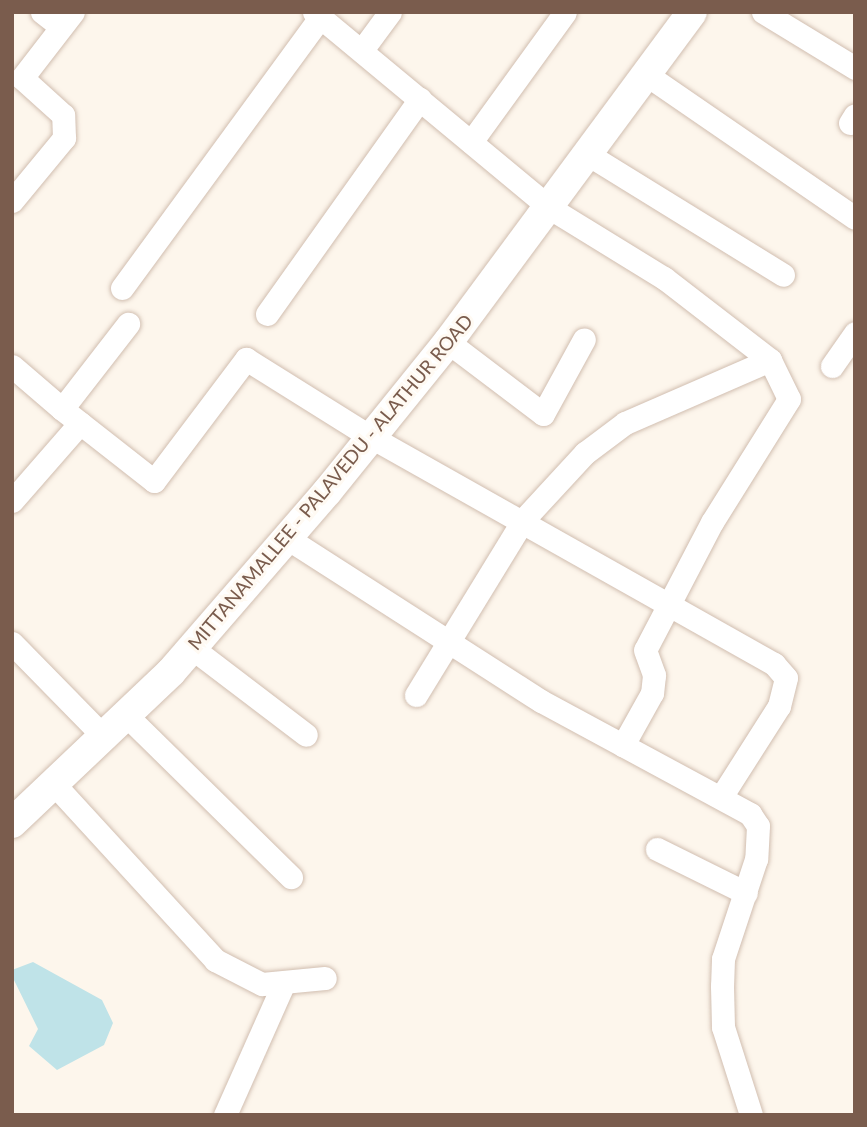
<!DOCTYPE html>
<style>
body{margin:0}
#map{position:relative;width:867px;height:1127px;overflow:hidden;background:#fdf6ec;font-family:Lato,sans-serif}
div>[style]{position:absolute}
[style*='--x']{left:calc(var(--x)*1px);top:calc(var(--y)*1px);width:calc(var(--w)*1px);rotate:calc(var(--a)*1deg)}
.water>*{inset:0;background:#bfe3e8}
.roads{filter:drop-shadow(0 0 2px #d1beb0) drop-shadow(0 0 2px #d1beb0)}
.minor>*{height:23px;margin:-11.5px;padding:0 11.5px;transform-origin:11.5px;border-radius:11.5px;background:#fff}
.tertiary>*{height:30px;margin:-15px;padding:0 15px;transform-origin:15px;border-radius:15px;background:#fff}
span{translate:-50% -50%;white-space:nowrap;text-align:center;line-height:1.15;-webkit-text-stroke:6px #fffaf3;paint-order:stroke}
.street-label{font-size:19px;color:#7a5c4d}
.frame{position:absolute;inset:0;border:14px solid #7a5c4d;pointer-events:none}
</style>
<div id="map">
<div class="water">
<i style="clip-path:polygon(33px 962px,102px 1000px,113px 1023px,104px 1045px,57px 1070px,29px 1046px,38px 1029px,12px 976px,12px 970px)"></i>
</div>
<div class="roads">
<div class="minor">
<i style="--x:42;--y:12;--w:24;--a:38"></i>
<i style="--x:314;--y:12;--w:307;--a:39.7"></i>
<i style="--x:550;--y:208;--w:134;--a:31.6"></i>
<i style="--x:664;--y:278;--w:134;--a:37.7"></i>
<i style="--x:770;--y:360;--w:43;--a:64"></i>
<i style="--x:789;--y:399;--w:145;--a:122"></i>
<i style="--x:712;--y:522;--w:144;--a:117.6"></i>
<i style="--x:645;--y:650;--w:27;--a:70"></i>
<i style="--x:654;--y:675;--w:18;--a:96"></i>
<i style="--x:652;--y:693;--w:60;--a:119.1"></i>
<i style="--x:763;--y:12;--w:108;--a:31.3"></i>
<i style="--x:362;--y:50;--w:47;--a:-53.6"></i>
<i style="--x:647;--y:75;--w:252;--a:34.5"></i>
<i style="--x:850;--y:123;--w:9;--a:-58"></i>
<i style="--x:471;--y:142;--w:160;--a:-54.1"></i>
<i style="--x:589;--y:155;--w:228;--a:31.7"></i>
<i style="--x:12;--y:201;--w:82;--a:-50.5"></i>
<i style="--x:64;--y:138;--w:23;--a:-92"></i>
<i style="--x:63;--y:115;--w:55;--a:-137.9"></i>
<i style="--x:22;--y:78;--w:83;--a:-52.3"></i>
<i style="--x:122;--y:288;--w:336;--a:-53.8"></i>
<i style="--x:267;--y:314;--w:264;--a:-54.6"></i>
<i style="--x:448;--y:342;--w:119;--a:37.2"></i>
<i style="--x:543;--y:414;--w:85;--a:-61.3"></i>
<i style="--x:12;--y:366;--w:66;--a:40.7"></i>
<i style="--x:832;--y:366;--w:40;--a:-55.1"></i>
<i style="--x:80;--y:423;--w:94;--a:38.1"></i>
<i style="--x:154;--y:481;--w:153;--a:-53"></i>
<i style="--x:246;--y:359;--w:147;--a:32"></i>
<i style="--x:371;--y:437;--w:463;--a:29.4"></i>
<i style="--x:774;--y:664;--w:18;--a:49"></i>
<i style="--x:786;--y:678;--w:29;--a:104"></i>
<i style="--x:779;--y:706;--w:108;--a:122.5"></i>
<i style="--x:12;--y:501;--w:103;--a:-48.9"></i>
<i style="--x:80;--y:423;--w:23;--a:-142"></i>
<i style="--x:62;--y:409;--w:108;--a:-52.2"></i>
<i style="--x:287;--y:538;--w:302;--a:32.7"></i>
<i style="--x:541;--y:701;--w:238;--a:28.4"></i>
<i style="--x:750;--y:814;--w:14;--a:56"></i>
<i style="--x:758;--y:826;--w:33;--a:93"></i>
<i style="--x:756;--y:859;--w:105;--a:108.3"></i>
<i style="--x:723;--y:959;--w:27;--a:92"></i>
<i style="--x:722;--y:986;--w:41;--a:88.6"></i>
<i style="--x:723;--y:1027;--w:92;--a:72.3"></i>
<i style="--x:12;--y:643;--w:133;--a:45.6"></i>
<i style="--x:192;--y:648;--w:143;--a:37.3"></i>
<i style="--x:416;--y:695;--w:206;--a:-58.5"></i>
<i style="--x:524;--y:519;--w:90;--a:-47.3"></i>
<i style="--x:585;--y:453;--w:50;--a:-36.9"></i>
<i style="--x:625;--y:423;--w:158;--a:-23.5"></i>
<i style="--x:127;--y:716;--w:230;--a:44.5"></i>
<i style="--x:54;--y:784;--w:239;--a:47.5"></i>
<i style="--x:215;--y:960;--w:53;--a:27.1"></i>
<i style="--x:262;--y:984;--w:63;--a:-5.4"></i>
<i style="--x:657;--y:849;--w:99;--a:26.3"></i>
<i style="--x:225;--y:1115;--w:140;--a:-66"></i>
</div>
<div class="tertiary">
<i style="--x:12;--y:823;--w:219;--a:-43.5"></i>
<i style="--x:171;--y:672;--w:238;--a:-49.1"></i>
<i style="--x:327;--y:492;--w:193;--a:-51.1"></i>
<i style="--x:448;--y:342;--w:410;--a:-53.5"></i>
</div>
</div>
<div class="street-label">
<span style="left:330px;top:482px;rotate:-50deg">MITTANAMALLEE - PALAVEDU - ALATHUR ROAD</span>
</div>
<div class="frame"></div>
</div>
